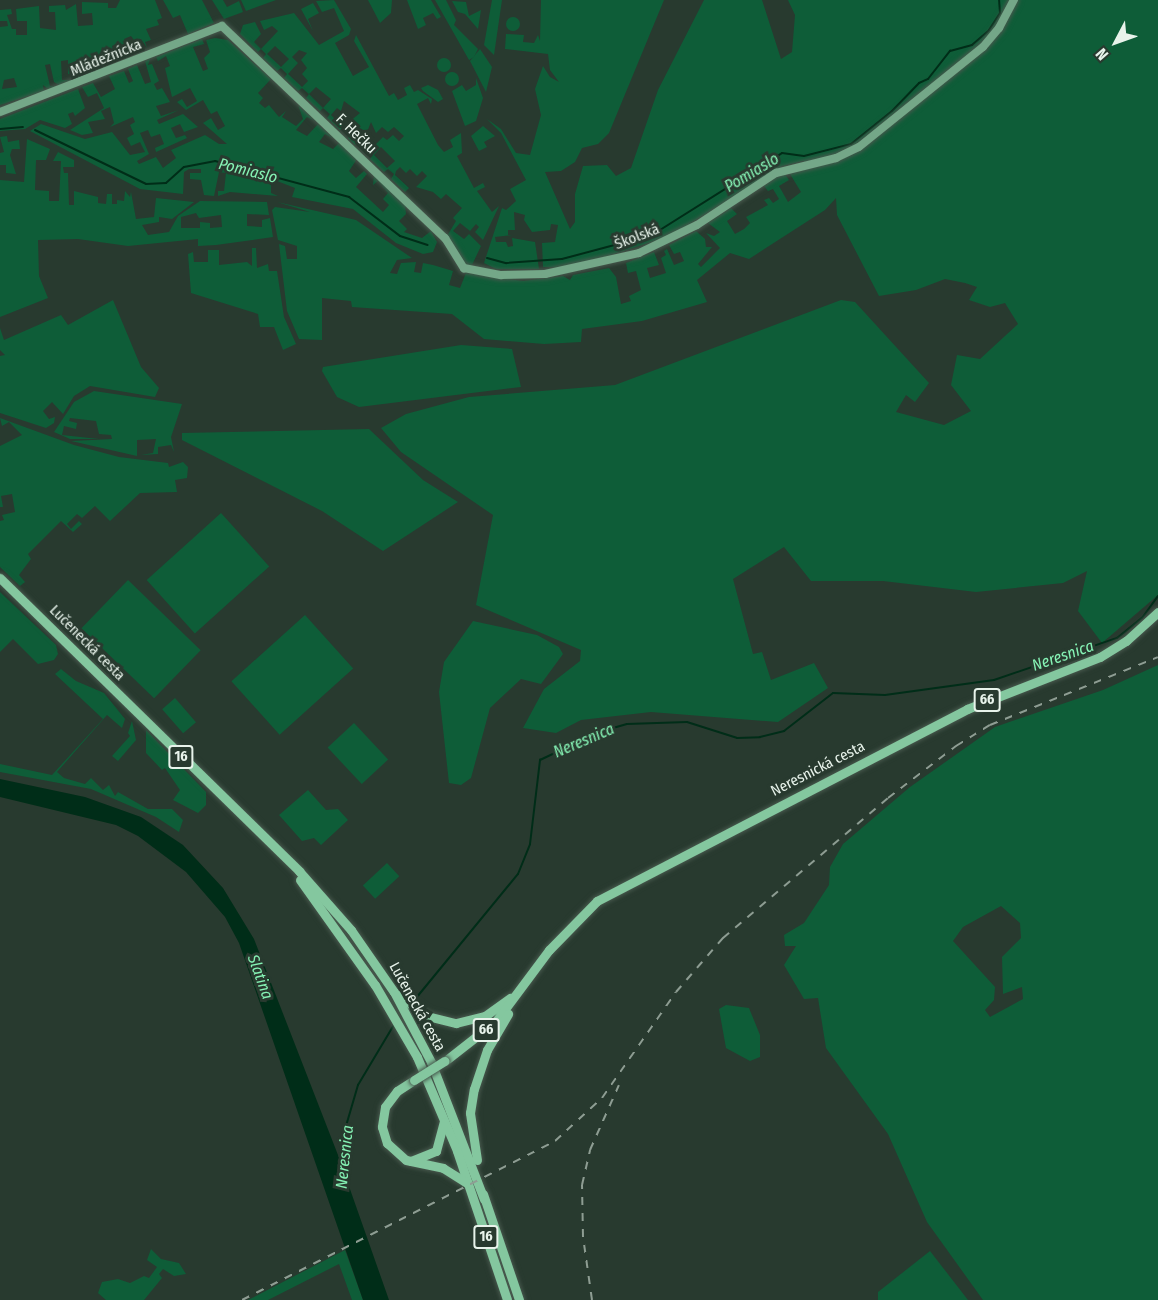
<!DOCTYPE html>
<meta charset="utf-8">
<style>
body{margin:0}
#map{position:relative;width:1158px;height:1300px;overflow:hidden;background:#283a2f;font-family:"Fira Sans Condensed",sans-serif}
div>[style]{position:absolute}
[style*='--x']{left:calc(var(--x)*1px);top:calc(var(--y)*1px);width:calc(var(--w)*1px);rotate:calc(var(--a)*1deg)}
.green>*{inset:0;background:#0e5d38;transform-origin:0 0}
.round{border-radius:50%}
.water>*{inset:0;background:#002d18}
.stream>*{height:2px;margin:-1px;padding:0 1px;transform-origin:1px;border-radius:1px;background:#002d18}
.roads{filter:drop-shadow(0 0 2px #47584d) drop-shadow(0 0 2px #47584d)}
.secondary>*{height:8px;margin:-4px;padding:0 4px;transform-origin:4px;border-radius:4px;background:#74a788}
.primary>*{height:9px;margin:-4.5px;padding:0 4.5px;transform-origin:4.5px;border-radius:4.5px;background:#84c79f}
.rail>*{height:2px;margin-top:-1px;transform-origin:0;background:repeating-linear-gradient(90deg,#8e9d93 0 8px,transparent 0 16px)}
.bridges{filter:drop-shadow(0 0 2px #47584d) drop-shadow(0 0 2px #47584d)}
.primary-bridge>*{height:9px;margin:-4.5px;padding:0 4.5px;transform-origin:4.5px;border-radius:4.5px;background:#84c79f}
span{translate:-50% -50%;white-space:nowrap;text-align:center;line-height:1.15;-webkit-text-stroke:6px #283a2f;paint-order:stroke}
.shield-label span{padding:2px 4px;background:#283a2f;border:2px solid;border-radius:4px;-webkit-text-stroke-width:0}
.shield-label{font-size:14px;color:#e8f3eb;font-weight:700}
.street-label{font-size:15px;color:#e8f3eb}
.water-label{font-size:16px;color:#86f3b5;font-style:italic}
.north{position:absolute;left:1086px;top:12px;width:60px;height:60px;-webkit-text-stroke:4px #283a2f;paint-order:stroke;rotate:229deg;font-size:16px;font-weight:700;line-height:24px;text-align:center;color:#e8f3eb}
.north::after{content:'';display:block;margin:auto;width:21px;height:27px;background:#e8f3eb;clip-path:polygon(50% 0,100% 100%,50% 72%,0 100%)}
</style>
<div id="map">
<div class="green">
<i style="clip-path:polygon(evenodd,120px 0,155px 0,162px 18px,157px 20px,159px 25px,146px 29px,151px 40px,145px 42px,147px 48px,141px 39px,134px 40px,131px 36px,124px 39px,131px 55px,144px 51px,123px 58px,116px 44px,112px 46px,115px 53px,106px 57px,109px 64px,92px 71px,86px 67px,85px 57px,80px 58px,82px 76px,72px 79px,72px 73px,68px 74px,68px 60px,61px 61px,62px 80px,71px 80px,59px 85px,54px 82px,50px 64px,45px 65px,50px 86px,55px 86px,48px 89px,43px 85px,44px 91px,0 105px,0 27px,8px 26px,7px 21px,0 21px,0 10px,11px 9px,12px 14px,7px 15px,12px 29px,16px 29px,16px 35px,27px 35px,27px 21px,17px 21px,16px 9px,39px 6px,40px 28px,56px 30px,55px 12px,49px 12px,49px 6px,65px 5px,66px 10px,76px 4px,78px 26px,93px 25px,92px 13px,82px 14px,82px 2px,108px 3px,108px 8px,116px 8px,120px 0,14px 78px,17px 87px,2px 89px,4px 80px,14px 78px)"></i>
<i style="clip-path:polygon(163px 0,202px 0,214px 23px,188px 34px,180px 15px,173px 18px)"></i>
<i style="clip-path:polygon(212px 0,223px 0,227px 7px,239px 1px,243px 12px,224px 19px)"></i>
<i style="clip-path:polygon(241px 0,276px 0,246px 11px)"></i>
<i style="clip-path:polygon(evenodd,334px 0,351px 29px,349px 35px,335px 43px,353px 76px,369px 67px,354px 41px,356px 35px,389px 96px,394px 93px,398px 100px,407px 95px,404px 88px,410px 85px,414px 92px,418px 90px,432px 99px,431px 104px,428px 98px,417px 104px,438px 145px,444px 152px,453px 147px,450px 140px,461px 133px,462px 153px,457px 156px,474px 188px,483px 183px,485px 187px,477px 191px,492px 212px,499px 206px,483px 240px,475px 232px,479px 227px,476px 224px,470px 231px,460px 223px,453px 231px,464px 239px,469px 234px,481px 246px,472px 265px,466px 265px,447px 236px,456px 221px,453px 218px,462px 208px,446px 194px,441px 199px,433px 192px,416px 187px,427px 176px,422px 171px,417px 176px,410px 169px,406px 173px,400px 167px,396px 171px,395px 175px,409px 188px,405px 192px,391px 179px,394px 174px,388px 169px,384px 172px,370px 159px,373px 155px,369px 151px,383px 137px,387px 140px,393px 135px,399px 141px,404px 136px,394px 127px,388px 132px,382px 127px,376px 133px,371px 122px,367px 132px,358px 127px,352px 134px,359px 141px,355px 145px,348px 138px,351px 134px,344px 127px,340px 130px,327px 118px,330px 114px,323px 108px,320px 111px,306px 98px,309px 94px,302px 88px,298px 91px,284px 78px,287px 74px,281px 68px,277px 71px,263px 58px,266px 54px,261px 49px,258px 52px,240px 34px,243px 25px,255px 22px,261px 34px,254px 42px,261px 49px,278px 31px,272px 26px,264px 30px,260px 21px,294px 13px,319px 45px,344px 31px,334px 8px,322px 12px,316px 1px,334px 0,275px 46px,289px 59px,281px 67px,267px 54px,275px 46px,334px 0,299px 50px,307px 53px,301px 60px,307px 68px,302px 74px,308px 81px,302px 87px,288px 74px,298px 63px,292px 57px,299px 50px,334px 0,316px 87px,331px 99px,323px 108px,309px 94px,316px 87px,334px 0,344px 101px,360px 113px,343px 127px,331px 115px,337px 108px,341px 111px,344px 101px,334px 0,381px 147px,395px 161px,387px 168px,374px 155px,381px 147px)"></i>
<i style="clip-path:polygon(368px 0,392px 0,391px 13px,380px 23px)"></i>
<i style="clip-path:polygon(407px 0,431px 0,441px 17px,437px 19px,433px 13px,423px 18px,426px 25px,418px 29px)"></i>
<i style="clip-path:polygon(435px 0,446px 0,456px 20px,454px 25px,478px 49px,474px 57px,469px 60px)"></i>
<i style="clip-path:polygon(492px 0,502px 0,494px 55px,484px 45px)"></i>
<i style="clip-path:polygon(541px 0,664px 0,609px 133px,598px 144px,582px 148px,575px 162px,561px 171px,545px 172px,570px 229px,575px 222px,575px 194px,583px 166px,607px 165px,616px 176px,631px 168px,658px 90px,704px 0,762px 0,781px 59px,792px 52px,795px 15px,788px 0,1158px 0,1158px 595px,1102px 643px,1078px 611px,1087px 571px,1063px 583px,976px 592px,883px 581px,811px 581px,784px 547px,733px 579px,753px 654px,762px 652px,771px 680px,814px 663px,828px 688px,778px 722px,651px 712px,581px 720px,556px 733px,523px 728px,544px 689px,580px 661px,581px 650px,476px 605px,493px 515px,401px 452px,381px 428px,406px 414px,469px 397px,615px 385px,841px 300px,855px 302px,929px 383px,915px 402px,906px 395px,896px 412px,944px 425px,971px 411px,951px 385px,957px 355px,980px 359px,1018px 324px,1005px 303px,990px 307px,969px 300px,977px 287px,965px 283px,945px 279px,916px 290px,879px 296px,837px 215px,836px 198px,825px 210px,749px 259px,730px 253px,697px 280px,707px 302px,642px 321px,582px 329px,581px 342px,544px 344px,484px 339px,452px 314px,352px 307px,351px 301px,322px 298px,322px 340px,299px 339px,287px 311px,279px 244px,285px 246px,287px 259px,297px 259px,297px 246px,278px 240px,272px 210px,275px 207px,310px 212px,277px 202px,356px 220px,412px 258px,397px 260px,390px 273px,397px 274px,401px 263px,416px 262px,414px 272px,421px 273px,423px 263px,433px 265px,453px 271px,449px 285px,460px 288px,466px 273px,523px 281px,563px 276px,570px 280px,573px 275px,609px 268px,616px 277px,621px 304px,631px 301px,629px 296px,641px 290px,636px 271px,628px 273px,626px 263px,654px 252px,659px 265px,647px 268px,650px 278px,666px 273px,661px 258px,666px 255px,664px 251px,667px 249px,674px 265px,684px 261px,680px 252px,674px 254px,669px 245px,696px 231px,705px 239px,706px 247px,712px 247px,698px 264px,701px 267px,720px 248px,706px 233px,714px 236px,720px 232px,708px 223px,731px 208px,737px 214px,727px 221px,735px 234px,744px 229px,750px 223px,746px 217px,768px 205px,764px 200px,769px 198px,773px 203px,779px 199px,773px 189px,768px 191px,764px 186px,777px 177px,785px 174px,789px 180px,779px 186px,788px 202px,801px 192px,790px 174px,815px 165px,803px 161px,783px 166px,683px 228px,652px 242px,569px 268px,543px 267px,542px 243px,555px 242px,558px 225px,551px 224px,550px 230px,532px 232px,524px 220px,525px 215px,514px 212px,515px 230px,508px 230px,508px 235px,512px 235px,495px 237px,496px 242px,506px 242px,508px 247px,513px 246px,512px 238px,535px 242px,539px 269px,496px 269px,484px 263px,502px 208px,506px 210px,516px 201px,510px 189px,526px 180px,501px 133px,487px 119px,501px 129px,516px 153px,530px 155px,541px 115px,535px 89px,543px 66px,550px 77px,559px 82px,550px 70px,548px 54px,505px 49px,506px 34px,524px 35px,523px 42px,534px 43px,538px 35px,540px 41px)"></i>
<i style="clip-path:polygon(452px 1px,466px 2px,469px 16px,481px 10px,478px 29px,465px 14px,458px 12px)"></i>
<i style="clip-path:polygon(313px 3px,319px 13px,308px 19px,313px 31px,301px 9px)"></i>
<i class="round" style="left:506px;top:17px;width:14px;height:14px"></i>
<i style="clip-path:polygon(215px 38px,228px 40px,271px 79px,258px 93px,263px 98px,259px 103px,265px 108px,269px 105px,279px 117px,286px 111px,282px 117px,296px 126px,303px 119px,298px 105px,315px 121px,307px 117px,296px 130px,307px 136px,318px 124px,334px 139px,325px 134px,319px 142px,333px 149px,339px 143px,357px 159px,349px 171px,356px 178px,364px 171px,367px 174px,356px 187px,383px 212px,389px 205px,383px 199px,388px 193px,378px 181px,373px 185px,374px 174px,405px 203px,406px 214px,399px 221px,407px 229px,404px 232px,422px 238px,431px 231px,437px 242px,433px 252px,423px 254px,396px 243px,353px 209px,292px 197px,295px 188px,277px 181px,271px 181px,271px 193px,278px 196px,230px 192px,218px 196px,218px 191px,224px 191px,226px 173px,219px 172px,214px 196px,204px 195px,201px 180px,190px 179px,190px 173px,201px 173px,201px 169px,189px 169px,184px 172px,183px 194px,140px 189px,30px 131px,41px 124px,85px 139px,112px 132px,130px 155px,145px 152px,140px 142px,131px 146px,127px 138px,134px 134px,130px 125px,135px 122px,133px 117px,110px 127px,114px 123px,110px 107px,101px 111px,105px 119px,88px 122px,93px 133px,82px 135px,70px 130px,104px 108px,97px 93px,88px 97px,82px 87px,93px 83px,101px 97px,115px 89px,109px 76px,124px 71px,129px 83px,133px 81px,128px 69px,137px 65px,145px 84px,151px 82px,145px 61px,150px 59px,148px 65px,152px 64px,159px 81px,154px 84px,157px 90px,162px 88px,170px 102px,156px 106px,161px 116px,179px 110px,157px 120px,159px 124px,183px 114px,198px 127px,184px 132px,180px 124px,171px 128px,176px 138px,185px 135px,187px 138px,156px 152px,155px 148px,164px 144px,160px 134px,151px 137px,148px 130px,140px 133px,149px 154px,137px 161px,139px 164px,156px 157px,163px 168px,176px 158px,171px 150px,205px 135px,219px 144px,227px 144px,203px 123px,211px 118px,218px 130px,225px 126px,217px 111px,211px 114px,203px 100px,186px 110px,177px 102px,182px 99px,187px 107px,197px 101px,190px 88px,172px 97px,165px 68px,170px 66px,166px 56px,158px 61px,156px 57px,202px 39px,204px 44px,193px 47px,203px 71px,208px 69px,204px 58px,210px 52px,206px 40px)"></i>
<i style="clip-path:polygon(480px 49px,492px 67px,486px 92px,470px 61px)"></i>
<i class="round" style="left:437px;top:58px;width:14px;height:14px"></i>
<i class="round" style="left:445px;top:72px;width:14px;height:14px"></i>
<i style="clip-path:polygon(476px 78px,483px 98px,476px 121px,465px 126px,452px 91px,462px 85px,466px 91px,476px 85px)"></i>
<i style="clip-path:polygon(428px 85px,438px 90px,443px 99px,438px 102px,423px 91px,421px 88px)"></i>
<i style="clip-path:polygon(78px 89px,85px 108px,75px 116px,73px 112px,68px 114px,72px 124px,65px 128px,40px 120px,25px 129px,0 131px,0 119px)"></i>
<i style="clip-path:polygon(483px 126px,495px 136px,484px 142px,487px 147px,479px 151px,471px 136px)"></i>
<i style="clip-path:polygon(7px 136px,8px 142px,19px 140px,20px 149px,12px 149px,10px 155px,16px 174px,6px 173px,6px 165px,0 165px,0 153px,4px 152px,0 137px)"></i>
<i style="clip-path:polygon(evenodd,27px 139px,50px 149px,46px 160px,36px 160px,35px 190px,49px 191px,49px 201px,59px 201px,61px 161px,53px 161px,58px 152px,74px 160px,74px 167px,63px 167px,64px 173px,68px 173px,69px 205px,74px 205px,74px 191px,98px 197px,98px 203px,106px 204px,107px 194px,112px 194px,112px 204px,117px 204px,117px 200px,124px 201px,125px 191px,130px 197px,131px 192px,136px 219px,154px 217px,156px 198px,194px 202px,172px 219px,159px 217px,159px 222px,142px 225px,148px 235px,169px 232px,178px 216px,200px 201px,267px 202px,269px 215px,247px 214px,247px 226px,262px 227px,262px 220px,270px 218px,273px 237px,216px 245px,198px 246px,198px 239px,128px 246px,78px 239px,38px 240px,39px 276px,48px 298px,0 317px,0 180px,24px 182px,27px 139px,196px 213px,199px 218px,221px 215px,222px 227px,210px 228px,210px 223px,200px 222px,200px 228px,181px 228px,181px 217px,196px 213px)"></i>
<i style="clip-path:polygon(252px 248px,256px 248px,257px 268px,268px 264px,269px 271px,277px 271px,284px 317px,296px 344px,283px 350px,274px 327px,260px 327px,258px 314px,191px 293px,188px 254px,193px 252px,194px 262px,208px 262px,208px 250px,219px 250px,219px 265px,247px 262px,252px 266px)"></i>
<i style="clip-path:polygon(113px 300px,141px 367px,159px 388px,155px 397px,90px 386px,74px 396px,63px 414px,52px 402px,43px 411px,49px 419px,55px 417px,54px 423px,46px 428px,0 413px,0 356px,5px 355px,0 350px,0 328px,4px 340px,61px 315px,68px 325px)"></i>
<i style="clip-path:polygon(461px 345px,512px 349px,521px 387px,359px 407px,337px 397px,322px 371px,323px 367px)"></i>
<i style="clip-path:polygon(94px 391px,182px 404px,171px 437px,174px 452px,171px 445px,158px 447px,158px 454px,141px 455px,153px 453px,156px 439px,137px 440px,137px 456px,71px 441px,112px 439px,111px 435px,99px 434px,96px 421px,70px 418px,69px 421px,77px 423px,76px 429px,64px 426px,62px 435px,99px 439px,70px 439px,54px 432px,74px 402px)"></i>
<i style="clip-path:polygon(0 418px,74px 445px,119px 457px,168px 463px,169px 467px,183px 462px,188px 467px,187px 478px,175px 480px,177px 492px,140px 493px,110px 521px,95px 506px,82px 518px,77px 514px,67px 524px,71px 529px,79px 521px,82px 524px,73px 532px,61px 521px,28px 554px,31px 559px,19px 575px,25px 582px,20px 586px,0 567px,0 521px,4px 520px,2px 515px,15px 512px,12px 494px,1px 496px,3px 507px,0 507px,0 446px,22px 435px,9px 422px,2px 426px)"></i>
<i style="clip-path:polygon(369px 429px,423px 480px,458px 502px,383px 551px,322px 511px,182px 440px,182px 433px)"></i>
<i style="left:221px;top:513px;width:72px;height:100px;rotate:48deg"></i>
<i style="left:128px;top:580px;width:101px;height:67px;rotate:44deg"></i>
<i style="clip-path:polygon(0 592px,56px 645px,58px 654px,54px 660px,38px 664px,13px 639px,0 652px)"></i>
<i style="left:305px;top:615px;width:72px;height:99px;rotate:48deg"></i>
<i style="clip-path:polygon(473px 621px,537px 635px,559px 647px,563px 654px,541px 684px,521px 679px,490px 708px,471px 778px,461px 785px,449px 783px,439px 692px,444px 662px)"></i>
<i style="clip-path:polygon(evenodd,1158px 665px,1158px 1300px,983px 1300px,927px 1222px,888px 1134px,826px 1048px,818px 998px,804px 999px,784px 965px,796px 946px,785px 946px,784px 935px,804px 923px,829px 885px,830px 867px,843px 844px,910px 787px,995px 727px,1103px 690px,1158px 665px,1001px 906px,1020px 923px,1021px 938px,1002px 957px,1003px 994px,1022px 987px,1023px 999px,990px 1017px,985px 1010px,994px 1000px,995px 987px,953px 941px,963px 927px,1001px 906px)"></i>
<i style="clip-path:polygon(61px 669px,76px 681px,104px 693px,125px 719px,122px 728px,107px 715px,57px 772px,64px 778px,85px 784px,91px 778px,103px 790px,109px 785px,115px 796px,118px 792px,148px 809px,172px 809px,183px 820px,179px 832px,156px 817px,91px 789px,0 772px,0 764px,52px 775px,103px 719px,55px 674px)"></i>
<i style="left:175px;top:698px;width:32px;height:17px;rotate:49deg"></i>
<i style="clip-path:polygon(132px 721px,136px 740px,118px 761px,112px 756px,130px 736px,128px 733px)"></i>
<i style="left:354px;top:723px;width:50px;height:36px;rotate:47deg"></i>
<i style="clip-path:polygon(146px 730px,206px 792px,206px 805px,198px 813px,173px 800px,180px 790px,165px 768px,162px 770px,146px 753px)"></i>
<i style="clip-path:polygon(308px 790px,326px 810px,338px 809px,348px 820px,321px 845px,314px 838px,302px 841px,279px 815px)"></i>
<i style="left:387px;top:863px;width:18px;height:33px;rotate:47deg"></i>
<i style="clip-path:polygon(726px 1005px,749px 1008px,760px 1035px,760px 1057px,750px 1061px,726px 1048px,719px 1009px)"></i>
<i style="clip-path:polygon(151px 1249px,161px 1259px,179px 1263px,186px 1274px,174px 1276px,163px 1269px,159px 1274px,162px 1278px,144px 1300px,106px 1300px,98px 1293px,102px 1282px,118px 1279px,130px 1283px,144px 1276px,149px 1278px,157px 1267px,147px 1260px)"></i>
<i style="clip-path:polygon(345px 1250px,363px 1300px,352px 1300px,339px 1264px,268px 1300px,248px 1300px)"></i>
<i style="clip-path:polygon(930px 1251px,968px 1300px,878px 1300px,878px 1292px)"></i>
</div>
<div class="water">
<i style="clip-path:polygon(0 779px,85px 797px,141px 817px,183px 845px,223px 888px,254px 939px,338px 1155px,389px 1300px,363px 1300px,239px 943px,225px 917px,186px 872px,138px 836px,116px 825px,0 797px)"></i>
</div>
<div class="stream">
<i style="--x:0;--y:129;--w:23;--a:-5"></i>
<i style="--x:35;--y:130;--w:123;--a:25.9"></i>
<i style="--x:146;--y:184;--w:20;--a:-3"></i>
<i style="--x:166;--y:183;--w:24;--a:-42"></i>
<i style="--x:184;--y:167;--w:32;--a:-11"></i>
<i style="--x:215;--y:161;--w:139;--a:15"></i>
<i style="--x:349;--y:197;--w:64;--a:37.4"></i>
<i style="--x:400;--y:236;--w:29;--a:18"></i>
<i style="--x:487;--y:258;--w:20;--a:15"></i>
<i style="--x:506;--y:263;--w:56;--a:-4.1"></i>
<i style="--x:562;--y:259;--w:93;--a:-14.9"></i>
<i style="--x:652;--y:235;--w:154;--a:-32.2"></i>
<i style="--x:782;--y:153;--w:22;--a:8"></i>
<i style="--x:804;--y:156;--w:49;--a:-14.3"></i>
<i style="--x:851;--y:144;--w:53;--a:-38.8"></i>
<i style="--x:892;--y:111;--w:39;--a:-46"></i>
<i style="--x:919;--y:83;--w:10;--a:-24"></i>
<i style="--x:928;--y:79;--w:36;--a:-52"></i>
<i style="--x:950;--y:51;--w:23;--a:-15"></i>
<i style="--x:972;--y:45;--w:23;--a:-41"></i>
<i style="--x:989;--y:30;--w:20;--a:-57"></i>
<i style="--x:1000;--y:13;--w:13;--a:-94"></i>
<i style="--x:412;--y:1003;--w:167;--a:-50.6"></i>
<i style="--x:518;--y:874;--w:32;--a:-68"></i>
<i style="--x:530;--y:844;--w:85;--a:-83.2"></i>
<i style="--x:540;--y:760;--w:65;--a:-25.4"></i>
<i style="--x:599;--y:732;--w:29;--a:-16"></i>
<i style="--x:627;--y:724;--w:60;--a:-1.9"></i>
<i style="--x:687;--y:722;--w:52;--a:17.7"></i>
<i style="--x:737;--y:738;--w:23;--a:-2"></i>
<i style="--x:760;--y:737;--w:25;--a:-14"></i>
<i style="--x:784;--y:731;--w:62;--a:-37.8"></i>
<i style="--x:833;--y:693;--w:52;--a:2.2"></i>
<i style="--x:885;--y:695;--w:110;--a:-7.8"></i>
<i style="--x:994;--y:680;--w:130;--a:-18.9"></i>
<i style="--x:1117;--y:638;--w:32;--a:-39"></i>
<i style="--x:1142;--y:618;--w:27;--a:-54"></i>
<i style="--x:342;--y:1170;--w:44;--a:-84.8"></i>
<i style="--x:346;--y:1126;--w:43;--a:-73.7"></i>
<i style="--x:358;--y:1085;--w:72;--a:-59.2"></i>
</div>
<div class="roads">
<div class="secondary">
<i style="--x:0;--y:112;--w:238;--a:-21.2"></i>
<i style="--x:222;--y:26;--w:308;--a:43.6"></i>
<i style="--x:445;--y:238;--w:36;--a:58"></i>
<i style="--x:464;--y:268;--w:38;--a:11"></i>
<i style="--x:501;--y:275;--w:44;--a:-1.3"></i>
<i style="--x:545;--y:274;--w:96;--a:-12.6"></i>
<i style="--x:639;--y:253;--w:64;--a:-25.8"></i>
<i style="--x:697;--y:225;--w:95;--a:-33.4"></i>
<i style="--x:776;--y:173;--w:62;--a:-14"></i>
<i style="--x:836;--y:158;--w:25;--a:-26"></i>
<i style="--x:859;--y:147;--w:159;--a:-38.9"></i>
<i style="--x:983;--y:47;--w:25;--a:-50"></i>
<i style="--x:999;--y:28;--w:32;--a:-62"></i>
</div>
<div class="primary">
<i style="--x:0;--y:578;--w:419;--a:44.4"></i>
<i style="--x:299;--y:871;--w:79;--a:48.6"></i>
<i style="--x:351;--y:930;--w:75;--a:55.3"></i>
<i style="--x:394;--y:992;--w:79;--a:62.1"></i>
<i style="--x:431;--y:1062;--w:147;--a:68.9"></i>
<i style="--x:300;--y:880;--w:129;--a:54.5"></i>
<i style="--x:375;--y:985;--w:83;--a:59.7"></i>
<i style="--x:417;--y:1057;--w:102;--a:66.9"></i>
<i style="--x:457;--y:1151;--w:157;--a:71.4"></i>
<i style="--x:398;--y:995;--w:36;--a:36"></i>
<i style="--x:427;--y:1016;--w:30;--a:14"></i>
<i style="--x:456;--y:1023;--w:30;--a:-14"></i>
<i style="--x:485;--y:1016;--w:31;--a:-36"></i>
<i style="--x:445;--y:1061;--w:65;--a:-38.1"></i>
<i style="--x:496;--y:1021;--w:89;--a:-53.3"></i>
<i style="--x:549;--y:950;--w:69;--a:-45.6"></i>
<i style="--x:597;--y:901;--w:417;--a:-27.4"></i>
<i style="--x:967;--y:709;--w:143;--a:-21.4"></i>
<i style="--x:1100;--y:657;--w:31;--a:-32"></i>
<i style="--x:1126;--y:641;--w:43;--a:-42.2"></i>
<i style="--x:414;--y:1080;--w:20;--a:147"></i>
<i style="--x:397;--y:1091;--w:20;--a:127"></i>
<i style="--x:385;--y:1107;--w:20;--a:99"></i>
<i style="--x:382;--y:1127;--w:17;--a:73"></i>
<i style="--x:387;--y:1143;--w:25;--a:42"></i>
<i style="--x:406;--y:1160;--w:38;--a:12"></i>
<i style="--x:443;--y:1168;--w:28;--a:32"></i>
<i style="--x:477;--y:1160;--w:48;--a:-98.5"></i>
<i style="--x:470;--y:1113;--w:24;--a:-81"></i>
<i style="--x:474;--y:1089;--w:41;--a:-71.6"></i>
<i style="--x:487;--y:1050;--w:42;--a:-59.7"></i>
<i style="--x:411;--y:1161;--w:27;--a:-22"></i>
<i style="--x:436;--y:1151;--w:30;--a:-75"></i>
<i style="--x:483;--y:1194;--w:112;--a:71.2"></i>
</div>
</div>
<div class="rail">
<i style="--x:242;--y:1300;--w:351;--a:-26.9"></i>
<i style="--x:555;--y:1141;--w:64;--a:-42.5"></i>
<i style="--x:602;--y:1098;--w:129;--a:-55.1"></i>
<i style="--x:676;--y:992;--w:72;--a:-49"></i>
<i style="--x:723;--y:938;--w:216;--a:-40.3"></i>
<i style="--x:888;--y:798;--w:86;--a:-37.4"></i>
<i style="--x:956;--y:746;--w:40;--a:-32"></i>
<i style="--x:990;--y:725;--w:181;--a:-22"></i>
<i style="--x:592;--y:1300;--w:64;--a:-98.1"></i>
<i style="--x:583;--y:1237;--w:52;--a:-91.1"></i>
<i style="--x:582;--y:1185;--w:36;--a:-77"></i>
<i style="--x:590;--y:1150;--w:71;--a:-66"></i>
</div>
<div class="bridges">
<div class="primary-bridge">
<i style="--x:414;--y:1080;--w:36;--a:-32"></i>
</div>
</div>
<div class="shield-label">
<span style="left:987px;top:700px">66</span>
<span style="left:181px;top:757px">16</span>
<span style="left:486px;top:1030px">66</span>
<span style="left:486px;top:1237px">16</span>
</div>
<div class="street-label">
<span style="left:106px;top:58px;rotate:-22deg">Mládežnícka</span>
<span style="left:356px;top:134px;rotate:44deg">F. Hečku</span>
<span style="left:637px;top:237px;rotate:-21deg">Školská</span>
<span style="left:87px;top:643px;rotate:45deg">Lučenecká cesta</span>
<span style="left:818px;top:769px;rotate:-27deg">Neresnická cesta</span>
<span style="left:417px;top:1007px;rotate:61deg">Lučenecká cesta</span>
</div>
<div class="water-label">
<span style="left:248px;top:171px;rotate:14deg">Pomiaslo</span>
<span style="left:752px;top:173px;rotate:-31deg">Pomiaslo</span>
<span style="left:1063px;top:656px;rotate:-19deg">Neresnica</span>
<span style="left:584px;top:741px;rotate:-23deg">Neresnica</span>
<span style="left:260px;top:977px;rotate:70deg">Slatina</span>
<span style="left:345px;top:1157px;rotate:-84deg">Neresnica</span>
</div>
<div class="north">N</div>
</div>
